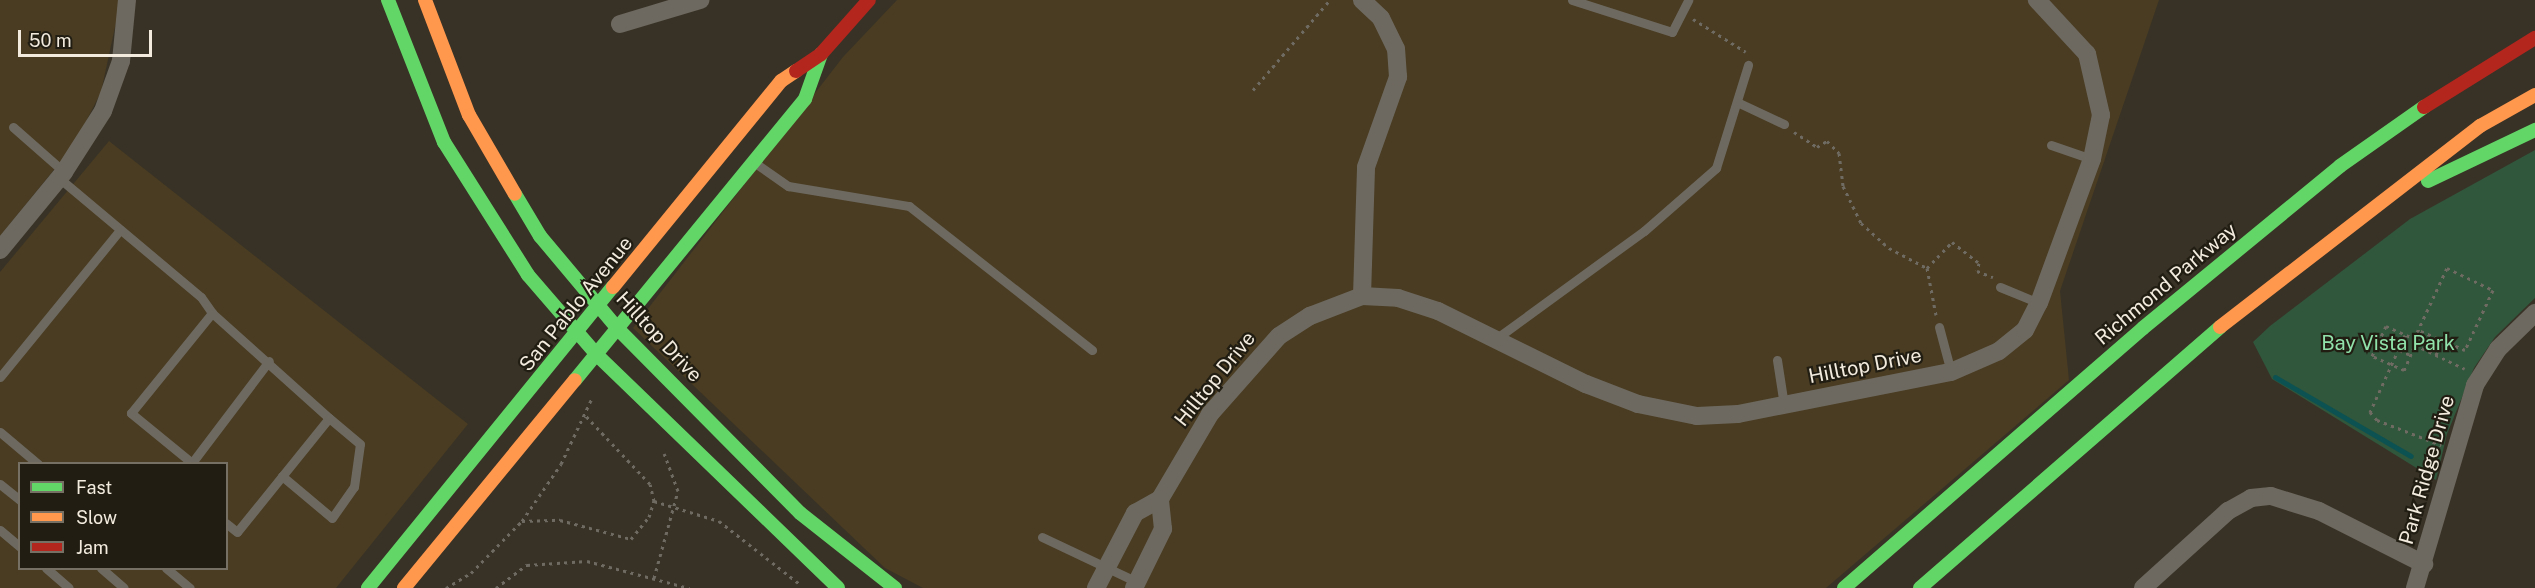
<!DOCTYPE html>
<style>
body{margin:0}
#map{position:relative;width:2535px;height:588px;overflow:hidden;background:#383226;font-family:"Public Sans",sans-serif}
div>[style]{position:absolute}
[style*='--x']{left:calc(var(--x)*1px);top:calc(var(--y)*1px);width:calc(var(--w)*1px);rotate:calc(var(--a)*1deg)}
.built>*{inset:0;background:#493c22}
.green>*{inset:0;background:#30563b}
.stream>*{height:5px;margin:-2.5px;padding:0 2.5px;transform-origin:2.5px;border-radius:2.5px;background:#0d5252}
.path>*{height:3px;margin-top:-1.5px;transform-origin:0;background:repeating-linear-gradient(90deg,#6f6b63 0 3px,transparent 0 7.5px)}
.lane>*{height:9px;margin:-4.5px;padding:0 4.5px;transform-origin:4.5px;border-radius:4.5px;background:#6e6960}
.street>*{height:18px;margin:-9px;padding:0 9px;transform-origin:9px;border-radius:9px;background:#6e6960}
.fast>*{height:14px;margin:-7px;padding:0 7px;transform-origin:7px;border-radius:7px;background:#63d668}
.slow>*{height:14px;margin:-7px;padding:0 7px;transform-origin:7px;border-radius:7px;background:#ff974d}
.jam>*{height:14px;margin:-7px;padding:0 7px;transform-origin:7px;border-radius:7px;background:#b3261e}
span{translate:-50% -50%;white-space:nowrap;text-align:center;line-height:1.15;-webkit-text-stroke:4.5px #211d13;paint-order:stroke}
.street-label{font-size:20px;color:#f2ebde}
.park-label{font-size:20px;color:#90e2aa}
.legend{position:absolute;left:18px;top:462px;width:210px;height:108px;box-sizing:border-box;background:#211d13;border:2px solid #756f64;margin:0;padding:8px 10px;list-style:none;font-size:18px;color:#f2ebde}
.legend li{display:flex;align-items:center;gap:12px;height:30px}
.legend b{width:30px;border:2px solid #756f64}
.scale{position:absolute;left:18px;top:30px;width:134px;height:27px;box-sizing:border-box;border:3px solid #f2ebde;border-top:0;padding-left:8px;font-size:18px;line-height:21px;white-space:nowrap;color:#f2ebde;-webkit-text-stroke:4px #211d13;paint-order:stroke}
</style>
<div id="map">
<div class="built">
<i style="clip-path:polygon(0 0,118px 0,118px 13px,101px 92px,74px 145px,0 236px)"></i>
<i style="clip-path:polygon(897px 0,2159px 0,2060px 291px,2069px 380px,1826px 588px,923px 588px,885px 568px,633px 328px,843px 57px)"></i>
<i style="clip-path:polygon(evenodd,109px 141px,468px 424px,336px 588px,0 588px,0 272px,109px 141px,20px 464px,226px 464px,226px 568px,20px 568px,20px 464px)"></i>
</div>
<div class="green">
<i style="clip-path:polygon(2535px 150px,2535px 298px,2495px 337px,2474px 368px,2447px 434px,2436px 480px,2272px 379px,2253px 342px,2270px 326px,2410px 219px)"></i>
</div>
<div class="stream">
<i style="--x:2275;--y:377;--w:157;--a:30.2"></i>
</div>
<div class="path">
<i style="--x:1693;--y:19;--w:62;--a:31.9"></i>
<i style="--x:1253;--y:90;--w:118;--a:-49.5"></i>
<i style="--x:1794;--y:132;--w:27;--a:33"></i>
<i style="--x:1817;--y:147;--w:12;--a:-31"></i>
<i style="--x:1827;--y:141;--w:17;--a:45"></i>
<i style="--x:1839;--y:153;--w:33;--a:83"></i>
<i style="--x:1843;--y:186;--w:41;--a:64.1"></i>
<i style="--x:1861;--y:223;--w:38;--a:42"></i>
<i style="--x:1889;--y:248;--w:43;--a:27.8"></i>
<i style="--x:1936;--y:315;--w:48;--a:-100.8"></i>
<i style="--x:1927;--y:268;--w:36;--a:-46"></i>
<i style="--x:1952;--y:242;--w:34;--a:38"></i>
<i style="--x:1979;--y:263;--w:8;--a:104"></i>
<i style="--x:1977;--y:271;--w:17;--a:21"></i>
<i style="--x:2386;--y:326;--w:34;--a:24"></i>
<i style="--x:2417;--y:340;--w:33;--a:113"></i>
<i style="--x:2404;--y:370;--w:35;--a:-156"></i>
<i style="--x:2372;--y:356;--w:33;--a:-65"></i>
<i style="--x:2405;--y:335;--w:85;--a:114.4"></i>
<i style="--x:2370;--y:412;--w:11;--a:49"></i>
<i style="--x:2377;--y:420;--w:69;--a:21.3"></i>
<i style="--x:2414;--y:339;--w:78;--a:-65.1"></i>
<i style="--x:2447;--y:268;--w:51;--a:25.6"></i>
<i style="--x:2493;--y:290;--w:66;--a:115"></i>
<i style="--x:2465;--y:350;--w:51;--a:-156.9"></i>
<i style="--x:2379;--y:341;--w:34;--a:24"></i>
<i style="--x:2415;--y:345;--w:55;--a:25.6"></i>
<i style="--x:2436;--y:355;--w:16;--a:-68"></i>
<i style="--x:654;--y:501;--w:68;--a:17.1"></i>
<i style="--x:719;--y:521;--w:104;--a:38"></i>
<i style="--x:522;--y:521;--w:38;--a:-2"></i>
<i style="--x:560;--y:520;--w:73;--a:15"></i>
<i style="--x:631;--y:539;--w:28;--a:-51"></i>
<i style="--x:649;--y:517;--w:17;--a:-73"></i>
<i style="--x:654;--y:501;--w:17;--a:-103"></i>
<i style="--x:650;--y:484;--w:96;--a:-133.3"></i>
<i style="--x:654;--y:578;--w:90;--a:-74.6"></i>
<i style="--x:678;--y:491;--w:40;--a:-110.2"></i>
<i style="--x:446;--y:588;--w:29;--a:-31"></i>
<i style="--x:471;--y:573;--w:73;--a:-45.6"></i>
<i style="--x:522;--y:521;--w:69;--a:-55.6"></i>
<i style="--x:561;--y:464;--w:73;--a:-64.8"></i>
<i style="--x:496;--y:588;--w:39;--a:-37"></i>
<i style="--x:527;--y:565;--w:60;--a:-3.8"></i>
<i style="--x:587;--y:561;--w:106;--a:14.8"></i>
</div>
<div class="lane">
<i style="--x:1572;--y:0;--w:105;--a:17.7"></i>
<i style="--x:1672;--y:32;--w:36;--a:-63"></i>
<i style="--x:1737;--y:102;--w:52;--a:25.1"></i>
<i style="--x:13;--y:127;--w:68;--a:41.4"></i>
<i style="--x:2051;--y:145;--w:43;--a:18.9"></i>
<i style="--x:758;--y:165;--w:37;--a:35"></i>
<i style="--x:788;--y:186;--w:123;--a:9.4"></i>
<i style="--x:909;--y:206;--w:233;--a:38.2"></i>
<i style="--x:59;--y:178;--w:185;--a:40"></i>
<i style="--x:201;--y:297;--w:19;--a:55"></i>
<i style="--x:212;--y:313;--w:157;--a:41.9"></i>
<i style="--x:329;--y:418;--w:146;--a:128.9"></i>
<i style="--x:237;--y:532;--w:14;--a:-141"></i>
<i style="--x:2000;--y:287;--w:42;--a:22.3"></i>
<i style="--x:1939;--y:327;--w:47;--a:75.1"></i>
<i style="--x:1497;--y:338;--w:182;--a:-36.1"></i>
<i style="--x:1644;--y:231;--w:96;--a:-41.2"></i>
<i style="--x:1716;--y:168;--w:108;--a:-72.7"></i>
<i style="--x:1777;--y:360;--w:46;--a:81.2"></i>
<i style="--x:0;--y:377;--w:190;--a:-50.8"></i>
<i style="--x:0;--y:432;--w:50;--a:40.1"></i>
<i style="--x:192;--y:463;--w:79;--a:-140.7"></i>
<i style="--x:131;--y:413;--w:129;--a:-51"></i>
<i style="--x:191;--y:464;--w:129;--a:-52.9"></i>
<i style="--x:282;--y:476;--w:65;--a:40"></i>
<i style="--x:332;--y:518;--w:38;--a:-55"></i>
<i style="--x:354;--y:487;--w:43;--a:-82.1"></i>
<i style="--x:360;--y:444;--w:40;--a:-140"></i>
<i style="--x:0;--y:484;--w:26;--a:39"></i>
<i style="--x:0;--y:530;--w:26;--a:40"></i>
<i style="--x:1042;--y:537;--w:105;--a:25.3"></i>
<i style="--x:46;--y:568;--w:30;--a:41"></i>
<i style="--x:101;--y:568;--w:30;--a:41"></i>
<i style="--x:166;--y:568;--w:31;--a:40"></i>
</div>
<div class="street">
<i style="--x:620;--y:24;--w:84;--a:-16.7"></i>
<i style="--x:0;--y:250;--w:101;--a:-50.6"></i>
<i style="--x:64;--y:172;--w:72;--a:-57.4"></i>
<i style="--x:103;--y:111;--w:53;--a:-70.2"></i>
<i style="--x:121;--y:61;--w:61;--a:-84.4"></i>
<i style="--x:1362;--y:296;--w:129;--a:-88.2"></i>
<i style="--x:1366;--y:167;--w:96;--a:-70.4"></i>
<i style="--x:1398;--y:77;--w:28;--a:-94"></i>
<i style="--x:1396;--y:49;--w:34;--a:-116"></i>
<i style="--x:1381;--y:18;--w:26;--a:-137"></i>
<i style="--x:1160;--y:499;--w:99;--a:-59.5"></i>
<i style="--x:1210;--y:414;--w:104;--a:-48.5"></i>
<i style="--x:1279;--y:336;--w:37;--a:-33"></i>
<i style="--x:1310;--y:316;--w:56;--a:-21"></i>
<i style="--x:1362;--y:296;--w:36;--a:3"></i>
<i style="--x:1398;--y:298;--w:42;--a:18"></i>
<i style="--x:1438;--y:311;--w:165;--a:26.3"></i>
<i style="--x:1586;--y:384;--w:56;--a:21"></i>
<i style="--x:1638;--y:404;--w:60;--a:11.5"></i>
<i style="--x:1697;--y:416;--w:41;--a:-2.8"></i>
<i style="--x:1738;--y:414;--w:217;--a:-11.2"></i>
<i style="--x:1951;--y:372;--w:52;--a:-23.6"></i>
<i style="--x:1999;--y:351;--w:33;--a:-39"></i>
<i style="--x:2025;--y:330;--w:30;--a:-63"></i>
<i style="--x:2039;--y:303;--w:153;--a:-69.8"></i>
<i style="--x:2092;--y:159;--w:45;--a:-78.4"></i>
<i style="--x:2101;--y:115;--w:63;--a:-102.9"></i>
<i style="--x:2087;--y:54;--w:74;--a:-132.8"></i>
<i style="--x:1096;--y:588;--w:85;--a:-62.5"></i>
<i style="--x:1135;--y:513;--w:29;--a:-29"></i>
<i style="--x:1134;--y:588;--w:66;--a:-63.8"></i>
<i style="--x:1163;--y:529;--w:30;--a:-96"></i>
<i style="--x:2143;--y:588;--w:115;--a:-42.2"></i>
<i style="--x:2228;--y:511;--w:26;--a:-29"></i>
<i style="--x:2251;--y:498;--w:20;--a:-6"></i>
<i style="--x:2271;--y:496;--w:50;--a:17.4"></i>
<i style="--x:2319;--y:511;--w:118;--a:26.8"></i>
<i style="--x:2415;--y:588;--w:212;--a:-73.5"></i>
<i style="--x:2475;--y:385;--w:43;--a:-57.4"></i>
<i style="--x:2498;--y:349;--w:52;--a:-44.2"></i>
</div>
<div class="fast">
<i style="--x:388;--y:0;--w:153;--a:68.5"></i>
<i style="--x:444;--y:142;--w:157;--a:57.7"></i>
<i style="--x:528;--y:275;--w:106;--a:49.2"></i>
<i style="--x:597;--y:355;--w:335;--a:44"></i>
<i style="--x:2428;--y:181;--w:119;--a:-25.5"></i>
<i style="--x:515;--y:194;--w:49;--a:59.2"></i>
<i style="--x:540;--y:236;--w:121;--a:50"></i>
<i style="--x:618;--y:329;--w:259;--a:45.3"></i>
<i style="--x:800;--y:513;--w:121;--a:38.3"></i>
<i style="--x:575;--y:380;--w:363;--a:-50.7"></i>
<i style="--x:805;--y:99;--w:48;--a:-70.4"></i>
<i style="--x:368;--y:588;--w:388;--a:-50.9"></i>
<i style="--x:1844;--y:588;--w:396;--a:-41"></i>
<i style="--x:2143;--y:328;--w:255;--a:-39.4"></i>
<i style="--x:2340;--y:166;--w:103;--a:-35.1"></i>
<i style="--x:1920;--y:588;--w:398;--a:-41"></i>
</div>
<div class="slow">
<i style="--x:425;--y:0;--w:123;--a:69.1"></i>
<i style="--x:469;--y:115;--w:91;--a:59.8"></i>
<i style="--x:613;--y:287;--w:266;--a:-50.8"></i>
<i style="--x:781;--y:81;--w:18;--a:-34"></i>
<i style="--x:2220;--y:327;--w:329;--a:-37.7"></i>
<i style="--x:2480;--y:126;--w:63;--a:-29.4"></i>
<i style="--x:404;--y:588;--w:269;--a:-50.6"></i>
</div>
<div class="jam">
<i style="--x:796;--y:71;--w:30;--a:-34"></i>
<i style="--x:821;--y:54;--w:72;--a:-48.4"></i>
<i style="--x:2424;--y:107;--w:131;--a:-31.9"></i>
</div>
<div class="street-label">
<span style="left:2166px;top:284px;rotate:-40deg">Richmond Parkway</span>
<span style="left:576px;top:304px;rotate:-51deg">San Pablo Avenue</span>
<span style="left:659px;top:337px;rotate:47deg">Hilltop Drive</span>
<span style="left:1865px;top:366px;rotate:-11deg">Hilltop Drive</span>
<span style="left:1215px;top:379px;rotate:-51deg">Hilltop Drive</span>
<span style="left:2427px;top:470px;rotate:-74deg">Park Ridge Drive</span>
</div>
<div class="park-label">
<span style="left:2388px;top:343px">Bay Vista Park</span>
</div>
<ul class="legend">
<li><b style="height:8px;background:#63d668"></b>Fast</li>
<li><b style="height:8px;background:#ff974d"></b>Slow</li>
<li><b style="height:8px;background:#b3261e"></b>Jam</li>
</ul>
<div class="scale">50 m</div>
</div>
